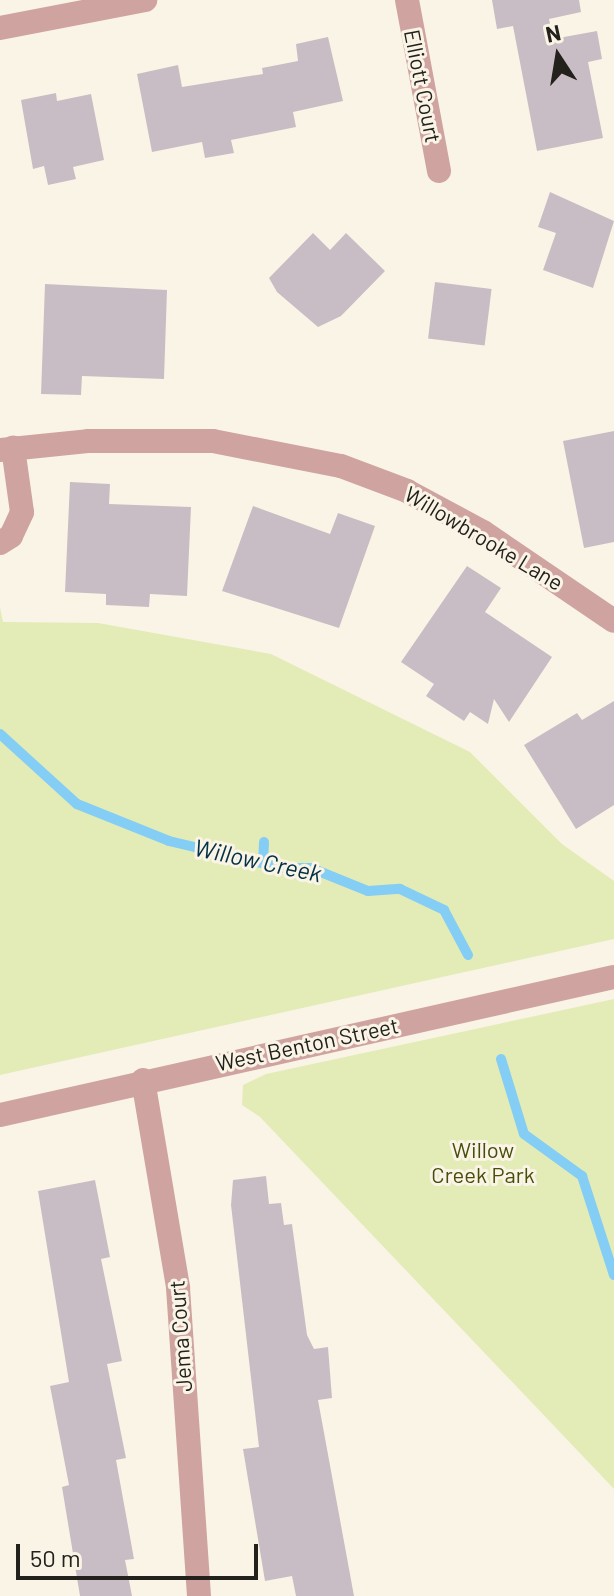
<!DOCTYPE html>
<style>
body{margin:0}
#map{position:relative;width:614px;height:1596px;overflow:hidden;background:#faf4e7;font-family:Barlow,sans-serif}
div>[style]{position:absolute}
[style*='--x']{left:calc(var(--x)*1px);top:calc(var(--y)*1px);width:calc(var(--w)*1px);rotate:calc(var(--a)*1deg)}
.green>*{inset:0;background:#e3ecb6}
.stream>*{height:10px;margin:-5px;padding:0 5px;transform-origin:5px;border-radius:5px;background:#84cdf4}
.building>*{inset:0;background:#c9bdc5;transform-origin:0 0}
.minor>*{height:24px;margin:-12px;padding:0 12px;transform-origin:12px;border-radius:12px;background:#cfa4a0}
.tertiary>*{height:24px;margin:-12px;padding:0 12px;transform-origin:12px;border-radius:12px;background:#cfa4a0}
span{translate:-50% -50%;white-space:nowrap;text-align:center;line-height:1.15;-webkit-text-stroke:6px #faf4e7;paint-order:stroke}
.street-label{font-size:22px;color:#23211c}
.park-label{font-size:22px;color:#474e0a}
.water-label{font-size:24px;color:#043145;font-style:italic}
.north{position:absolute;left:518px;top:16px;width:80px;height:80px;-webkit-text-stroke:6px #faf4e7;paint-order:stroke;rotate:348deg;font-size:22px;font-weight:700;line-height:32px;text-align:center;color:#23211c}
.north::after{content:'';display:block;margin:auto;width:28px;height:36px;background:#23211c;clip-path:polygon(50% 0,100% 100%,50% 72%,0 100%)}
.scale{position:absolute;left:16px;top:1544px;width:242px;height:36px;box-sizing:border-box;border:4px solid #23211c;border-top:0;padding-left:10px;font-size:24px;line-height:28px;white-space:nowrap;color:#23211c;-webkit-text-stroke:6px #faf4e7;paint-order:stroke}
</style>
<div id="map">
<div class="green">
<i style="clip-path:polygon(0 607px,3px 622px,98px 623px,271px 654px,470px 752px,562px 844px,614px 881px,614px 939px,0 1075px)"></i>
<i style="clip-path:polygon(614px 999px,614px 1489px,260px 1117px,242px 1105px,243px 1085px,266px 1074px)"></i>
</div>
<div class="stream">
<i style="--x:0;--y:734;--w:104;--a:42.3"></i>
<i style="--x:77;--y:804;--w:99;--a:21.9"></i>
<i style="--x:169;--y:841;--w:116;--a:13.4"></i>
<i style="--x:282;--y:868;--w:29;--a:0"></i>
<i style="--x:311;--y:868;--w:61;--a:22"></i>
<i style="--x:368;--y:891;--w:32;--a:-4"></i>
<i style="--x:400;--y:889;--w:49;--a:25.5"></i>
<i style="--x:444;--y:910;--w:51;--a:61.9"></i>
<i style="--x:263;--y:862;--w:20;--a:-87"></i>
<i style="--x:501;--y:1059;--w:78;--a:73"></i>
<i style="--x:524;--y:1134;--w:72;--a:35.9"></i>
<i style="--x:582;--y:1176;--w:104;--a:72.1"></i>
</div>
<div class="building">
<i style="clip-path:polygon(492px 0,579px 0,581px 12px,549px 19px,553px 39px,597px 31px,602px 59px,588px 62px,603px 138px,537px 151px,513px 26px,497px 29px)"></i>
<i style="clip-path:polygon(328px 37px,343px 101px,293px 112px,296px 127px,231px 140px,234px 153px,205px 158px,202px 142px,152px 152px,137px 74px,178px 65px,182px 87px,263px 74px,262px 68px,298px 61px,296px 44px)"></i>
<i style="clip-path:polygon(56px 93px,57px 101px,91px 94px,104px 160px,73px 167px,76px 179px,48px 185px,44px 166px,33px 169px,21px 100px)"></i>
<i style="clip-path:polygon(550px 192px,614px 221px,593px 288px,543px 270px,556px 233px,538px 227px)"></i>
<i style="clip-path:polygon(313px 233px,330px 250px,346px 233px,385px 271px,341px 316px,318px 327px,277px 292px,269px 278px)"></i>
<i style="left:435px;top:282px;width:57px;height:57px;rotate:7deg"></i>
<i style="clip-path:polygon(45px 284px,167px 290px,164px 379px,82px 376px,81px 395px,41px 394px)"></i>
<i style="clip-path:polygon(614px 431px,614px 542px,584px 548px,563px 441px)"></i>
<i style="clip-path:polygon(70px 482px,110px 484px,109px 504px,191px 507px,187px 596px,150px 594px,149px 607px,106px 605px,106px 594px,65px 592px)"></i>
<i style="clip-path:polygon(253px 506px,330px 534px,338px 513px,375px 526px,339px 628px,222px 591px)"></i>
<i style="clip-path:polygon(467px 566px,501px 588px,485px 612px,552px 657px,509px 722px,494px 699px,488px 724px,470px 712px,464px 721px,426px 696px,434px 684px,401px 662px)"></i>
<i style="clip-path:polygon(614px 701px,614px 805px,576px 829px,524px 745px,577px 713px,582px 720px)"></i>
<i style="clip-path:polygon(266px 1176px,269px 1204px,281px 1203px,284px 1225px,292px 1224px,307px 1335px,314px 1349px,328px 1347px,332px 1398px,318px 1400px,354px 1596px,296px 1596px,292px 1576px,265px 1581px,243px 1449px,259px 1447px,231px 1205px,233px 1180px)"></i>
<i style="clip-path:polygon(95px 1180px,110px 1257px,101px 1259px,122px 1361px,107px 1364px,126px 1458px,116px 1460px,134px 1559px,125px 1560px,132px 1596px,80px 1596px,62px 1487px,69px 1485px,50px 1386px,69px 1382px,38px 1191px)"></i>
</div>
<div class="minor">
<i style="--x:407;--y:0;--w:174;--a:79.4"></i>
<i style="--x:0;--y:28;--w:148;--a:-10.9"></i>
<i style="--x:0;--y:450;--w:88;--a:-5.8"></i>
<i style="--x:88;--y:441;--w:125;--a:0"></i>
<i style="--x:213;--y:441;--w:130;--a:11.1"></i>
<i style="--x:341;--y:466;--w:71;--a:20.7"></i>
<i style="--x:407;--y:491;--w:86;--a:28.3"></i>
<i style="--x:483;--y:532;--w:158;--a:34.2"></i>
<i style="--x:0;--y:543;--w:13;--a:-32"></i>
<i style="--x:11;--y:536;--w:26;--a:-65"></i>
<i style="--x:22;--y:512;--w:65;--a:-98"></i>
<i style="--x:143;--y:1080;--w:211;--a:80.4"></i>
<i style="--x:178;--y:1288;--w:309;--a:86.1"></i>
</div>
<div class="tertiary">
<i style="--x:0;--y:1115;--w:629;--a:-12.67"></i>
</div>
<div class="street-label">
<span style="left:423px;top:86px;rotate:79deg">Elliott Court</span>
<span style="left:484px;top:538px;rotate:31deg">Willowbrooke Lane</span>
<span style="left:307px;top:1044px;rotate:-12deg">West Benton Street</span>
<span style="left:180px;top:1336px;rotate:-94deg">Jema Court</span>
</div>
<div class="park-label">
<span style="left:483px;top:1162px">Willow<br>Creek Park</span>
</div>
<div class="water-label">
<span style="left:258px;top:860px;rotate:12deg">Willow Creek</span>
</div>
<div class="north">N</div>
<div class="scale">50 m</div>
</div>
